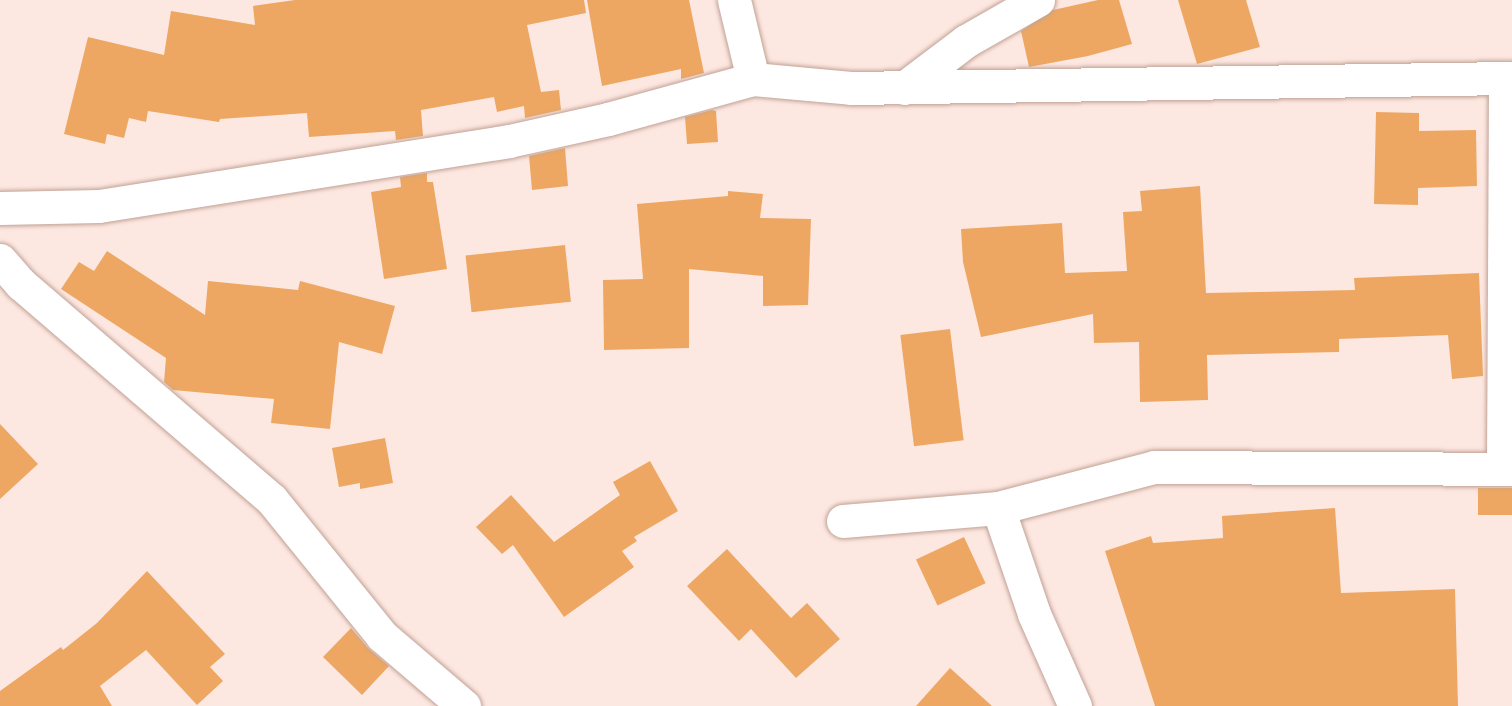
<!DOCTYPE html>
<style>
body{margin:0}
#map{position:relative;width:1512px;height:706px;overflow:hidden;background:#fde8e1;font-family:Barlow,sans-serif}
div>[style]{position:absolute}
[style*='--x']{left:calc(var(--x)*1px);top:calc(var(--y)*1px);width:calc(var(--w)*1px);rotate:calc(var(--a)*1deg)}
.building>*{inset:0;background:#eda762;transform-origin:0 0}
.roads{filter:drop-shadow(0 0 2px #c1a195) drop-shadow(0 0 2px #c1a195)}
.minor>*{height:33px;margin:-16.5px;padding:0 16.5px;transform-origin:16.5px;border-radius:16.5px;background:#fff}
span{translate:-50% -50%;white-space:nowrap;text-align:center;line-height:1.15;-webkit-text-stroke:5px #fff;paint-order:stroke}
</style>
<div id="map">
<div class="building">
<i style="clip-path:polygon(295px 0,584px 0,586px 13px,527px 25px,541px 92px,559px 90px,561px 110px,525px 118px,524px 106px,497px 112px,494px 97px,421px 110px,423px 136px,396px 140px,395px 131px,309px 137px,307px 113px,220px 119px,219px 122px,148px 111px,146px 122px,129px 118px,124px 138px,107px 134px,105px 144px,64px 134px,88px 37px,164px 55px,171px 11px,255px 25px,253px 6px)"></i>
<i style="clip-path:polygon(587px 0,689px 0,704px 73px,681px 79px,681px 69px,602px 86px)"></i>
<i style="clip-path:polygon(1098px 0,1119px 0,1132px 44px,1088px 56px,1029px 67px,1021px 31px,1053px 10px)"></i>
<i style="clip-path:polygon(1178px 0,1246px 0,1260px 47px,1197px 64px)"></i>
<i style="clip-path:polygon(712px 110px,716px 111px,718px 142px,687px 144px,685px 117px)"></i>
<i style="clip-path:polygon(1376px 112px,1419px 113px,1419px 131px,1476px 130px,1477px 186px,1418px 188px,1418px 205px,1374px 204px)"></i>
<i style="clip-path:polygon(565px 148px,568px 186px,532px 190px,529px 156px)"></i>
<i style="clip-path:polygon(427px 173px,427px 182px,433px 182px,447px 269px,384px 279px,371px 192px,401px 187px,400px 177px)"></i>
<i style="clip-path:polygon(1200px 186px,1206px 293px,1355px 290px,1354px 278px,1479px 273px,1483px 376px,1452px 379px,1448px 335px,1339px 339px,1339px 352px,1207px 355px,1208px 400px,1140px 402px,1139px 342px,1094px 343px,1093px 314px,981px 337px,963px 262px,961px 229px,1062px 223px,1065px 273px,1127px 271px,1123px 212px,1142px 211px,1140px 191px)"></i>
<i style="clip-path:polygon(728px 191px,763px 194px,760px 218px,811px 219px,808px 305px,763px 306px,763px 276px,689px 269px,689px 348px,604px 350px,603px 280px,643px 279px,637px 204px,728px 196px)"></i>
<i style="left:565px;top:245px;width:57px;height:100px;rotate:84deg"></i>
<i style="clip-path:polygon(107px 251px,205px 315px,208px 281px,298px 290px,300px 281px,395px 306px,382px 354px,339px 342px,330px 429px,271px 423px,274px 399px,173px 390px,164px 382px,166px 358px,61px 289px,79px 262px,94px 271px)"></i>
<i style="left:950px;top:329px;width:112px;height:50px;rotate:83deg"></i>
<i style="clip-path:polygon(0 424px,38px 464px,0 499px)"></i>
<i style="clip-path:polygon(385px 438px,393px 483px,360px 489px,360px 483px,339px 487px,332px 448px)"></i>
<i style="clip-path:polygon(650px 461px,678px 511px,634px 537px,637px 541px,622px 551px,634px 567px,564px 617px,513px 545px,502px 554px,476px 527px,511px 495px,554px 542px,620px 495px,613px 482px)"></i>
<i style="left:1478px;top:488px;width:34px;height:27px"></i>
<i style="clip-path:polygon(1335px 508px,1341px 593px,1455px 589px,1458px 706px,1155px 706px,1105px 551px,1151px 536px,1153px 543px,1223px 538px,1222px 516px)"></i>
<i style="left:964px;top:537px;width:51px;height:53px;rotate:65deg"></i>
<i style="clip-path:polygon(727px 549px,791px 618px,807px 603px,840px 639px,796px 678px,751px 629px,739px 641px,687px 586px)"></i>
<i style="clip-path:polygon(147px 571px,225px 654px,210px 667px,223px 681px,197px 705px,146px 650px,100px 686px,112px 706px,0 706px,0 691px,61px 647px,63px 650px,97px 623px)"></i>
<i style="clip-path:polygon(351px 628px,368px 648px,389px 666px,362px 695px,323px 657px)"></i>
<i style="clip-path:polygon(950px 668px,992px 706px,916px 706px)"></i>
</div>
<div class="roads">
<div class="minor">
<i style="--x:734;--y:0;--w:81;--a:76.5"></i>
<i style="--x:904;--y:88;--w:78;--a:-37.2"></i>
<i style="--x:966;--y:41;--w:83;--a:-29.7"></i>
<i style="--x:0;--y:208;--w:99;--a:-1.2"></i>
<i style="--x:99;--y:206;--w:415;--a:-9"></i>
<i style="--x:509;--y:141;--w:101;--a:-12.5"></i>
<i style="--x:608;--y:119;--w:150;--a:-15.4"></i>
<i style="--x:753;--y:79;--w:98;--a:5.2"></i>
<i style="--x:851;--y:88;--w:661;--a:-0.87"></i>
<i style="--x:0;--y:260;--w:32;--a:49"></i>
<i style="--x:21;--y:284;--w:331;--a:40.7"></i>
<i style="--x:272;--y:500;--w:175;--a:51"></i>
<i style="--x:382;--y:636;--w:108;--a:40.5"></i>
<i style="--x:1503;--y:469;--w:389;--a:-89.7"></i>
<i style="--x:998;--y:508;--w:112;--a:71.2"></i>
<i style="--x:1034;--y:614;--w:101;--a:66"></i>
<i style="--x:843;--y:521;--w:156;--a:-4.8"></i>
<i style="--x:998;--y:508;--w:161;--a:-14.7"></i>
<i style="--x:1154;--y:467;--w:358;--a:0.3"></i>
</div>
</div>
</div>
